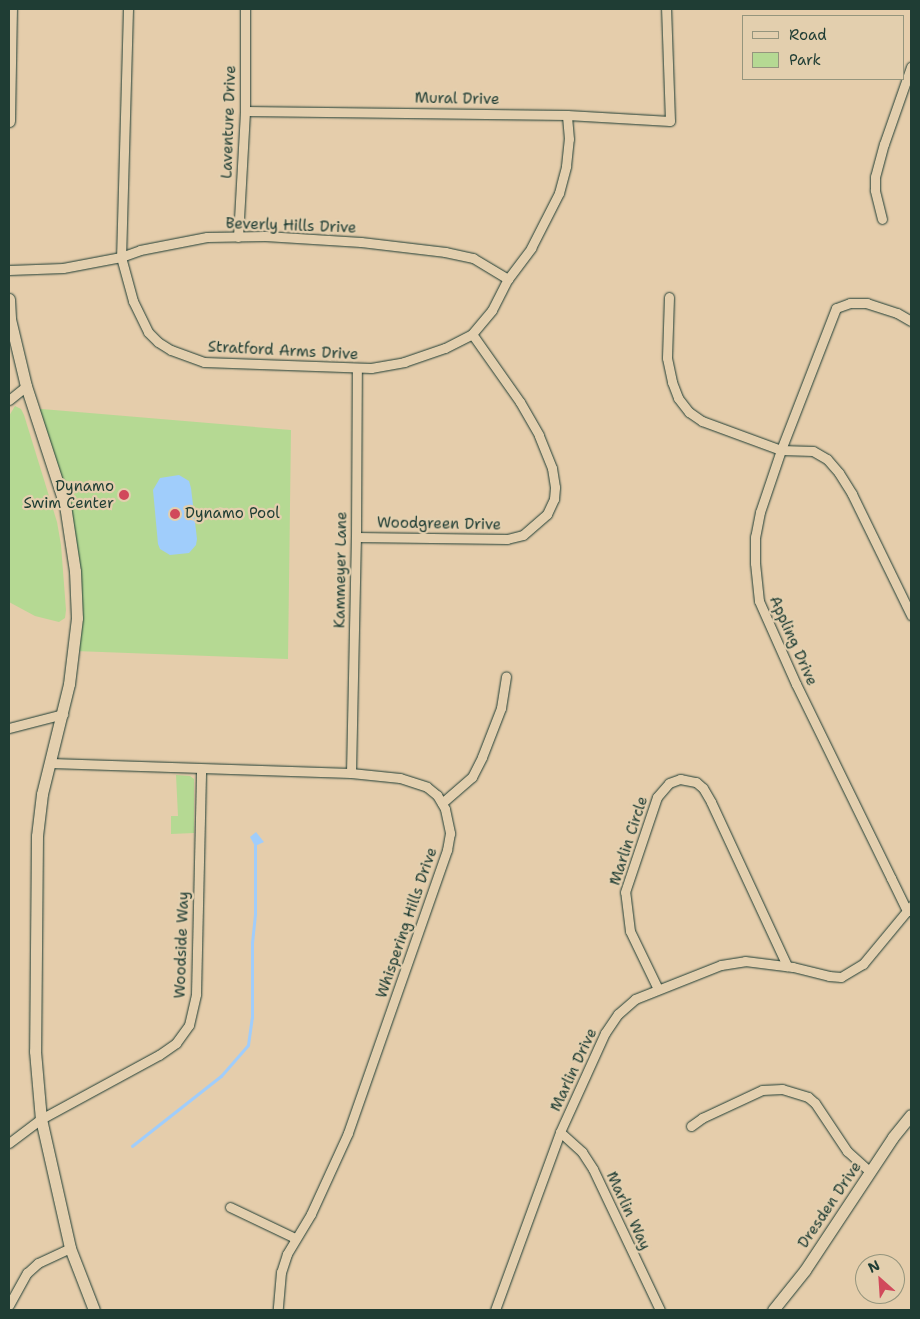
<!DOCTYPE html>
<style>
body{margin:0}
#map{position:relative;width:920px;height:1319px;overflow:hidden;background:#e5cdab;font-family:"Shantell Sans",sans-serif}
div>[style]{position:absolute}
[style*='--x']{left:calc(var(--x)*1px);top:calc(var(--y)*1px);width:calc(var(--w)*1px);rotate:calc(var(--a)*1deg)}
.green>*{inset:0;background:#b5d993}
.water>*{inset:0;background:#a0cdfb}
.stream>*{height:2.5px;margin:-1.25px;padding:0 1.25px;transform-origin:1.25px;border-radius:1.25px;background:#a0cdfb}
.roads{filter:drop-shadow(0 0 1px #1f3d34) drop-shadow(0 0 1px #1f3d34)}
.minor>*{height:9px;margin:-4.5px;padding:0 4.5px;transform-origin:4.5px;border-radius:4.5px;background:#e3cfae}
.tertiary>*{height:11px;margin:-5.5px;padding:0 5.5px;transform-origin:5.5px;border-radius:5.5px;background:#e3cfae}
.dots>*{width:14px;height:14px;translate:-50% -50%;box-sizing:border-box;border:2px solid #e3cfae;border-radius:50%}
span{translate:-50% -50%;white-space:nowrap;text-align:center;line-height:1.15;-webkit-text-stroke:4.5px #e3cfae;paint-order:stroke}
.street-label{font-size:15px;color:#1f3d34}
.poi-label{font-size:15px;color:#1f3d34}
.right{translate:-100% -50%;text-align:right}
.left{translate:0 -50%;text-align:left}
.frame{position:absolute;inset:0;border:10px solid #1f3d34;pointer-events:none}
.legend{position:absolute;left:742px;top:15px;width:162px;height:65px;box-sizing:border-box;background:#e3cfae;border:1px solid #95957d;margin:0;padding:6px 9px;list-style:none;font-size:15px;color:#1f3d34}
.legend li{display:flex;align-items:center;gap:10px;height:25px}
.legend b{width:25px;border:1px solid #95957d}
.north{position:absolute;left:855px;top:1254px;width:50px;height:50px;box-sizing:border-box;background:#e3cfae;border:1px solid #95957d;border-radius:50%;rotate:334deg;font-size:14px;font-weight:700;line-height:20px;text-align:center;color:#1f3d34}
.north::after{content:'';display:block;margin:auto;width:18px;height:22px;background:#d1495b;clip-path:polygon(50% 0,100% 100%,50% 72%,0 100%)}
</style>
<div id="map">
<div class="green">
<i style="clip-path:polygon(15px 406px,21px 409px,24px 415px,57px 522px,61px 545px,66px 610px,65px 618px,59px 622px,35px 616px,9px 602px,9px 416px)"></i>
<i style="clip-path:polygon(30px 408px,291px 430px,288px 659px,75px 651px,74px 579px,61px 494px)"></i>
<i style="clip-path:polygon(176px 775px,190px 776px,194px 779px,194px 833px,171px 834px,171px 816px,178px 816px)"></i>
</div>
<div class="water">
<i style="clip-path:polygon(179px 475px,189px 481px,191px 488px,197px 539px,196px 545px,189px 553px,170px 555px,160px 549px,158px 544px,153px 490px,160px 478px)"></i>
<i style="clip-path:polygon(256px 832px,264px 842px,255px 846px,250px 837px)"></i>
</div>
<div class="stream">
<i style="--x:132;--y:1146;--w:113;--a:-38.2"></i>
<i style="--x:221;--y:1076;--w:41;--a:-48.9"></i>
<i style="--x:248;--y:1045;--w:27;--a:-82"></i>
<i style="--x:252;--y:1018;--w:75;--a:-90"></i>
<i style="--x:252;--y:943;--w:29;--a:-84"></i>
<i style="--x:255;--y:914;--w:68;--a:-90"></i>
</div>
<div class="roads">
<div class="minor">
<i style="--x:128;--y:9;--w:248;--a:91.6"></i>
<i style="--x:121;--y:257;--w:46;--a:74.7"></i>
<i style="--x:133;--y:301;--w:34;--a:64"></i>
<i style="--x:148;--y:332;--w:14;--a:45"></i>
<i style="--x:158;--y:342;--w:15;--a:32"></i>
<i style="--x:171;--y:350;--w:35;--a:20"></i>
<i style="--x:204;--y:362;--w:167;--a:2.1"></i>
<i style="--x:371;--y:368;--w:34;--a:-10"></i>
<i style="--x:404;--y:362;--w:43;--a:-18.9"></i>
<i style="--x:445;--y:348;--w:30;--a:-27"></i>
<i style="--x:472;--y:334;--w:31;--a:-50"></i>
<i style="--x:492;--y:310;--w:35;--a:-63"></i>
<i style="--x:508;--y:279;--w:39;--a:-53"></i>
<i style="--x:531;--y:248;--w:62;--a:-63"></i>
<i style="--x:559;--y:193;--w:28;--a:-75"></i>
<i style="--x:566;--y:166;--w:27;--a:-84"></i>
<i style="--x:569;--y:139;--w:24;--a:-95"></i>
<i style="--x:245;--y:111;--w:322;--a:0.7"></i>
<i style="--x:567;--y:115;--w:103;--a:3.3"></i>
<i style="--x:670;--y:121;--w:112;--a:-92"></i>
<i style="--x:882;--y:219;--w:30;--a:-104"></i>
<i style="--x:875;--y:190;--w:13;--a:-90"></i>
<i style="--x:875;--y:177;--w:34;--a:-75"></i>
<i style="--x:884;--y:144;--w:82;--a:-70.7"></i>
<i style="--x:238;--y:237;--w:126;--a:-86.8"></i>
<i style="--x:245;--y:111;--w:102;--a:-90"></i>
<i style="--x:9;--y:270;--w:54;--a:-2.1"></i>
<i style="--x:63;--y:268;--w:59;--a:-10.7"></i>
<i style="--x:121;--y:257;--w:20;--a:-20"></i>
<i style="--x:140;--y:250;--w:68;--a:-11"></i>
<i style="--x:207;--y:237;--w:58;--a:-1"></i>
<i style="--x:265;--y:236;--w:96;--a:3.6"></i>
<i style="--x:361;--y:242;--w:85;--a:6.8"></i>
<i style="--x:445;--y:252;--w:29;--a:12"></i>
<i style="--x:473;--y:258;--w:41;--a:31"></i>
<i style="--x:669;--y:297;--w:61;--a:91.9"></i>
<i style="--x:667;--y:358;--w:25;--a:78"></i>
<i style="--x:672;--y:382;--w:17;--a:69"></i>
<i style="--x:678;--y:398;--w:18;--a:52"></i>
<i style="--x:689;--y:412;--w:16;--a:35"></i>
<i style="--x:702;--y:421;--w:84;--a:20.2"></i>
<i style="--x:781;--y:450;--w:32;--a:2"></i>
<i style="--x:813;--y:451;--w:16;--a:30"></i>
<i style="--x:827;--y:459;--w:18;--a:49"></i>
<i style="--x:839;--y:473;--w:25;--a:58"></i>
<i style="--x:852;--y:494;--w:135;--a:64"></i>
<i style="--x:911;--y:321;--w:16;--a:-150"></i>
<i style="--x:897;--y:313;--w:32;--a:-162"></i>
<i style="--x:867;--y:303;--w:17;--a:180"></i>
<i style="--x:850;--y:303;--w:15;--a:160"></i>
<i style="--x:836;--y:308;--w:152;--a:111.2"></i>
<i style="--x:781;--y:450;--w:65;--a:108.7"></i>
<i style="--x:760;--y:512;--w:25;--a:101"></i>
<i style="--x:755;--y:537;--w:26;--a:90"></i>
<i style="--x:755;--y:563;--w:38;--a:84"></i>
<i style="--x:759;--y:601;--w:91;--a:66"></i>
<i style="--x:796;--y:684;--w:216;--a:63.9"></i>
<i style="--x:891;--y:878;--w:37;--a:64"></i>
<i style="--x:907;--y:911;--w:4;--a:0"></i>
<i style="--x:9;--y:400;--w:22;--a:-39"></i>
<i style="--x:356;--y:537;--w:151;--a:0.8"></i>
<i style="--x:507;--y:539;--w:16;--a:-14"></i>
<i style="--x:523;--y:535;--w:32;--a:-41"></i>
<i style="--x:547;--y:514;--w:17;--a:-65"></i>
<i style="--x:554;--y:499;--w:12;--a:-85"></i>
<i style="--x:555;--y:487;--w:19;--a:-99"></i>
<i style="--x:552;--y:468;--w:35;--a:-112"></i>
<i style="--x:539;--y:435;--w:38;--a:-120"></i>
<i style="--x:520;--y:402;--w:83;--a:-125.2"></i>
<i style="--x:9;--y:728;--w:56;--a:-14.5"></i>
<i style="--x:51;--y:763;--w:300;--a:1.9"></i>
<i style="--x:351;--y:773;--w:49;--a:5.8"></i>
<i style="--x:400;--y:778;--w:28;--a:18"></i>
<i style="--x:427;--y:787;--w:13;--a:39"></i>
<i style="--x:437;--y:795;--w:16;--a:60"></i>
<i style="--x:445;--y:809;--w:25;--a:78"></i>
<i style="--x:450;--y:833;--w:17;--a:100"></i>
<i style="--x:447;--y:850;--w:300;--a:109.3"></i>
<i style="--x:348;--y:1133;--w:89;--a:114.6"></i>
<i style="--x:311;--y:1214;--w:47;--a:121"></i>
<i style="--x:287;--y:1254;--w:19;--a:108"></i>
<i style="--x:281;--y:1272;--w:38;--a:95"></i>
<i style="--x:351;--y:773;--w:236;--a:-88.8"></i>
<i style="--x:356;--y:537;--w:169;--a:-89.7"></i>
<i style="--x:442;--y:803;--w:40;--a:-41"></i>
<i style="--x:472;--y:777;--w:22;--a:-63"></i>
<i style="--x:482;--y:757;--w:53;--a:-68.8"></i>
<i style="--x:501;--y:708;--w:32;--a:-81"></i>
<i style="--x:658;--y:989;--w:64;--a:-115.8"></i>
<i style="--x:630;--y:931;--w:39;--a:-97"></i>
<i style="--x:625;--y:892;--w:100;--a:-71.4"></i>
<i style="--x:657;--y:797;--w:18;--a:-49"></i>
<i style="--x:669;--y:783;--w:12;--a:-20"></i>
<i style="--x:680;--y:779;--w:16;--a:11"></i>
<i style="--x:696;--y:782;--w:9;--a:41"></i>
<i style="--x:703;--y:788;--w:16;--a:60"></i>
<i style="--x:711;--y:802;--w:181;--a:65.1"></i>
<i style="--x:691;--y:1126;--w:14;--a:-36"></i>
<i style="--x:702;--y:1118;--w:66;--a:-25"></i>
<i style="--x:762;--y:1090;--w:20;--a:-3"></i>
<i style="--x:782;--y:1089;--w:27;--a:17"></i>
<i style="--x:808;--y:1097;--w:9;--a:41"></i>
<i style="--x:815;--y:1103;--w:58;--a:56.3"></i>
<i style="--x:847;--y:1151;--w:31;--a:42"></i>
<i style="--x:560;--y:1132;--w:30;--a:42"></i>
<i style="--x:582;--y:1152;--w:20;--a:57"></i>
<i style="--x:593;--y:1169;--w:156;--a:64.6"></i>
<i style="--x:9;--y:1143;--w:40;--a:-37"></i>
<i style="--x:41;--y:1119;--w:134;--a:-28.5"></i>
<i style="--x:159;--y:1055;--w:21;--a:-35"></i>
<i style="--x:176;--y:1043;--w:22;--a:-54"></i>
<i style="--x:189;--y:1025;--w:32;--a:-77"></i>
<i style="--x:196;--y:994;--w:225;--a:-88.7"></i>
<i style="--x:230;--y:1207;--w:72;--a:25.5"></i>
<i style="--x:9;--y:1305;--w:37;--a:-61"></i>
<i style="--x:27;--y:1273;--w:15;--a:-42"></i>
<i style="--x:38;--y:1263;--w:35;--a:-25"></i>
<i style="--x:495;--y:1310;--w:189;--a:-69.9"></i>
<i style="--x:560;--y:1132;--w:109;--a:-65.6"></i>
<i style="--x:605;--y:1033;--w:23;--a:-56"></i>
<i style="--x:618;--y:1014;--w:23;--a:-41"></i>
<i style="--x:635;--y:999;--w:92;--a:-21.6"></i>
<i style="--x:721;--y:965;--w:24;--a:-9"></i>
<i style="--x:745;--y:961;--w:48;--a:7.1"></i>
<i style="--x:793;--y:967;--w:37;--a:14"></i>
<i style="--x:829;--y:976;--w:12;--a:5"></i>
<i style="--x:841;--y:977;--w:26;--a:-31"></i>
<i style="--x:863;--y:964;--w:75;--a:-50.4"></i>
</div>
<div class="tertiary">
<i style="--x:9;--y:121;--w:112;--a:-89"></i>
<i style="--x:9;--y:299;--w:20;--a:87"></i>
<i style="--x:10;--y:319;--w:69;--a:76.6"></i>
<i style="--x:26;--y:386;--w:125;--a:71.9"></i>
<i style="--x:65;--y:505;--w:67;--a:81.4"></i>
<i style="--x:75;--y:571;--w:47;--a:87.6"></i>
<i style="--x:77;--y:618;--w:66;--a:96.9"></i>
<i style="--x:69;--y:684;--w:113;--a:103.8"></i>
<i style="--x:42;--y:794;--w:42;--a:96.8"></i>
<i style="--x:37;--y:836;--w:215;--a:90.5"></i>
<i style="--x:35;--y:1051;--w:68;--a:85"></i>
<i style="--x:41;--y:1119;--w:132;--a:77.3"></i>
<i style="--x:70;--y:1248;--w:66;--a:68.8"></i>
<i style="--x:773;--y:1310;--w:51;--a:-51.3"></i>
<i style="--x:805;--y:1270;--w:159;--a:-56.5"></i>
<i style="--x:893;--y:1137;--w:28;--a:-51"></i>
</div>
</div>
<div class="dots">
<i style="left:124px;top:495px;background:#d1495b"></i>
<i style="left:175px;top:514px;background:#d1495b"></i>
</div>
<div class="street-label">
<span style="left:457px;top:99px;rotate:1deg">Mural Drive</span>
<span style="left:229px;top:122px;rotate:-88deg">Laventure Drive</span>
<span style="left:291px;top:226px;rotate:2deg">Beverly Hills Drive</span>
<span style="left:283px;top:351px;rotate:3deg">Stratford Arms Drive</span>
<span style="left:439px;top:524px;rotate:1deg">Woodgreen Drive</span>
<span style="left:341px;top:570px;rotate:-89deg">Kammeyer Lane</span>
<span style="left:793px;top:641px;rotate:66deg">Appling Drive</span>
<span style="left:629px;top:841px;rotate:-72deg">Marlin Circle</span>
<span style="left:407px;top:923px;rotate:-71deg">Whispering Hills Drive</span>
<span style="left:182px;top:945px;rotate:-88deg">Woodside Way</span>
<span style="left:574px;top:1070px;rotate:-65deg">Marlin Drive</span>
<span style="left:830px;top:1205px;rotate:-56deg">Dresden Drive</span>
<span style="left:628px;top:1211px;rotate:65deg">Marlin Way</span>
</div>
<div class="poi-label">
<span class="right" style="left:114px;top:495px">Dynamo<br>Swim Center</span>
<span class="left" style="left:185px;top:514px">Dynamo Pool</span>
</div>
<div class="frame"></div>
<ul class="legend">
<li><b style="height:6px;background:#e3cfae"></b>Road</li>
<li><b style="height:14px;background:#b5d993"></b>Park</li>
</ul>
<div class="north">N</div>
</div>
